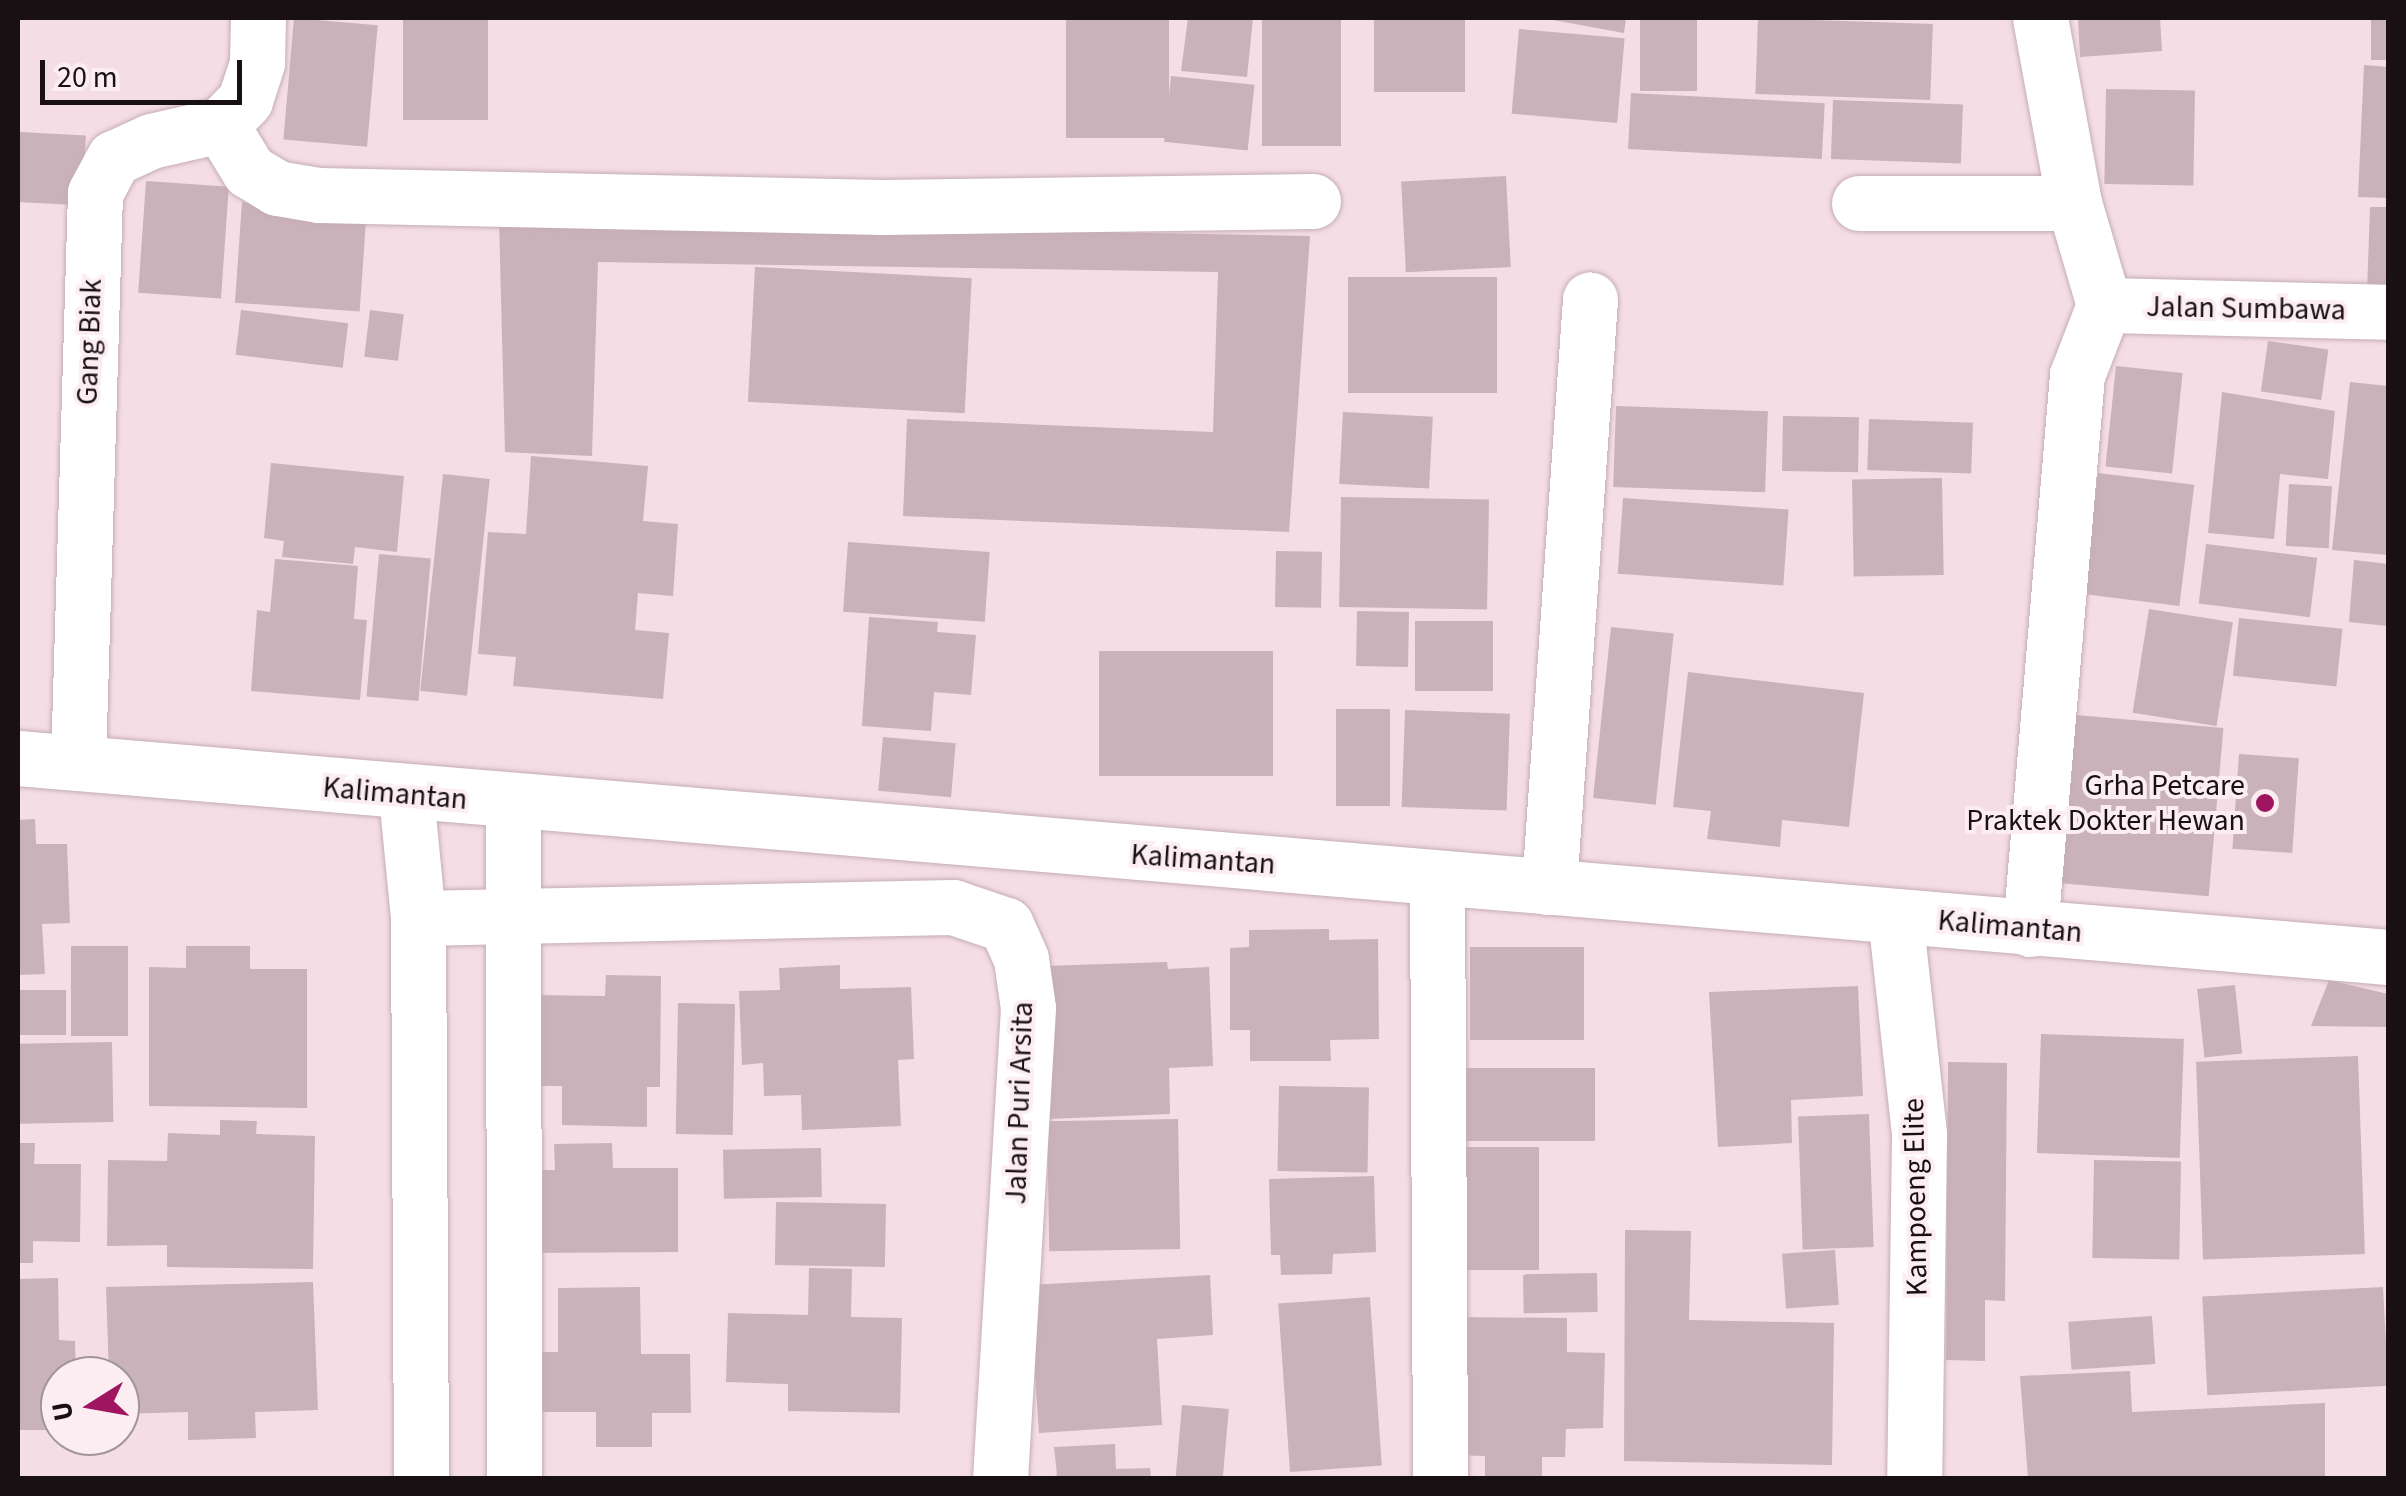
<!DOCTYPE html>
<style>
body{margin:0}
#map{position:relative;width:2406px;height:1496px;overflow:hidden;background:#f5dde5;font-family:"Source Sans 3",sans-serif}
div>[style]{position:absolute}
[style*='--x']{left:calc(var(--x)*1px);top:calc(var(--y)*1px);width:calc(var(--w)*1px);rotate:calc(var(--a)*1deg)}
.building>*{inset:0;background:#cab2ba;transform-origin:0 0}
.roads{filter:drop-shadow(0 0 2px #c5adb5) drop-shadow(0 0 2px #c5adb5)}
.minor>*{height:55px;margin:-27.5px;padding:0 27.5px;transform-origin:27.5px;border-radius:27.5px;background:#fff}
.dots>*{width:28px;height:28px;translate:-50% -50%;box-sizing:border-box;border:5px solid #fcedf2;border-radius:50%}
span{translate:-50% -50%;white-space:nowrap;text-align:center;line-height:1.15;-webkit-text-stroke:8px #fcedf2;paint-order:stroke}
.street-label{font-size:30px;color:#181013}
.poi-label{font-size:30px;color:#181013}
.right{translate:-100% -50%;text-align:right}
.frame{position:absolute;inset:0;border:20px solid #181013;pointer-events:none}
.north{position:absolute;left:40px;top:1356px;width:100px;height:100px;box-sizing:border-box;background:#fcedf2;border:2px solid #a19599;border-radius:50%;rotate:259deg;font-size:28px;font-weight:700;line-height:40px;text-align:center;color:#181013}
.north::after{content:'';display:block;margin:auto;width:35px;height:45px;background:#9f1560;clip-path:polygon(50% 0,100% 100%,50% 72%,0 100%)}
.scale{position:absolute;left:40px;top:60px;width:202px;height:45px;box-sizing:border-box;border:5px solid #181013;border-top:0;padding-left:12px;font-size:30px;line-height:35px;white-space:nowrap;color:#181013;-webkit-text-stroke:8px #fcedf2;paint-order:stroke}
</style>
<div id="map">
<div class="building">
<i style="left:294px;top:18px;width:84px;height:122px;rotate:5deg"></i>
<i style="left:403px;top:18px;width:85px;height:102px"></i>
<i style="left:1066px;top:18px;width:103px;height:120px"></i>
<i style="clip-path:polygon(1188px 18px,1253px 18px,1247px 77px,1181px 71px)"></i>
<i style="left:1262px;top:18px;width:79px;height:128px"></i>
<i style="left:1374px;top:18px;width:91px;height:74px"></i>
<i style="clip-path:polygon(1542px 18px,1626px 18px,1624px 33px)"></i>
<i style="left:1640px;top:18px;width:57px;height:73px"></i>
<i style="left:1758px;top:18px;width:175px;height:76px;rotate:2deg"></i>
<i style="clip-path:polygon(2078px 18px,2160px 18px,2162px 51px,2080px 57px)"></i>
<i style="left:2371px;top:18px;width:17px;height:42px"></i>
<i style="left:1519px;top:29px;width:106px;height:85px;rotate:5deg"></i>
<i style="clip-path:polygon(2364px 65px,2388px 67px,2388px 198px,2358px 197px)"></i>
<i style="left:1171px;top:76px;width:84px;height:66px;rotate:6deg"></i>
<i style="left:2106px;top:89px;width:89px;height:95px;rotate:1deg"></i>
<i style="left:1631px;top:93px;width:194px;height:56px;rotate:3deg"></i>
<i style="left:1833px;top:100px;width:130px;height:59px;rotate:2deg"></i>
<i style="left:20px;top:132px;width:66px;height:70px;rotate:3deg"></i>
<i style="left:1506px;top:176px;width:91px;height:105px;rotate:87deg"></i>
<i style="left:146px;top:181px;width:83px;height:112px;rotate:4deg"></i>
<i style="left:242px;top:202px;width:125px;height:101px;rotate:4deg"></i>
<i style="clip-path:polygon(2370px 207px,2388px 207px,2388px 293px,2367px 292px)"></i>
<i style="clip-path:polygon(499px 221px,1310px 236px,1289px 532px,903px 516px,907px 419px,1213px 432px,1218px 272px,598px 262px,592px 456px,505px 452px)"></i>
<i style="left:755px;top:267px;width:217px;height:135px;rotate:3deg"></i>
<i style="left:1348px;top:277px;width:149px;height:116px"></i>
<i style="left:241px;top:310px;width:108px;height:45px;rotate:7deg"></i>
<i style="left:370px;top:310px;width:34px;height:47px;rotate:7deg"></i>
<i style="left:2268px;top:341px;width:61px;height:51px;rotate:8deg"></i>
<i style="left:2116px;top:366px;width:67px;height:101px;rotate:6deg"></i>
<i style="clip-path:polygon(2350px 382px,2388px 386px,2388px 555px,2332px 550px)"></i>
<i style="clip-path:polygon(2222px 392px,2335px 411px,2328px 479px,2280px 474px,2274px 539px,2208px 533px)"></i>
<i style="left:1616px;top:406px;width:152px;height:81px;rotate:2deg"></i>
<i style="left:1343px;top:412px;width:90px;height:72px;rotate:3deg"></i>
<i style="left:1783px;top:416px;width:76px;height:55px;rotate:1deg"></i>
<i style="left:1869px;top:419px;width:104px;height:51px;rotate:2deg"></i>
<i style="clip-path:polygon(531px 456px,648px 466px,643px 521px,678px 524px,673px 596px,638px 593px,635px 630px,669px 633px,663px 699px,513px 686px,516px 657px,478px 654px,488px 532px,526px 534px)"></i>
<i style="clip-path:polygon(271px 463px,404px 476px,397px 552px,355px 547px,353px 564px,282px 557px,284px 541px,264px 538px)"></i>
<i style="left:2098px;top:473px;width:97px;height:122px;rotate:7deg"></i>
<i style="left:443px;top:474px;width:47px;height:218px;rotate:6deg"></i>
<i style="left:1942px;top:478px;width:97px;height:90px;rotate:89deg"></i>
<i style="left:2289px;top:484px;width:43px;height:62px;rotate:3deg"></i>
<i style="left:1341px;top:497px;width:148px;height:110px;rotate:1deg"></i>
<i style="left:1623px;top:498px;width:166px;height:76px;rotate:4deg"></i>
<i style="left:848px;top:542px;width:142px;height:70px;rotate:4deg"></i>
<i style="left:2206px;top:544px;width:112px;height:60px;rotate:7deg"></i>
<i style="left:1276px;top:551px;width:46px;height:56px;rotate:1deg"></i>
<i style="left:379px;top:554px;width:52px;height:143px;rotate:5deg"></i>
<i style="clip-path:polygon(275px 559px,358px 566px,354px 619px,367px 620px,360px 700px,251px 691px,257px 610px,270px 612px)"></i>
<i style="clip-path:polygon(2354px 560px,2388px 564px,2388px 626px,2349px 622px)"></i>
<i style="left:2149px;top:609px;width:85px;height:105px;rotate:9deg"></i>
<i style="left:1357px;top:611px;width:52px;height:55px;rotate:1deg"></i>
<i style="clip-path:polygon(869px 617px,938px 622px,937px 632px,976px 635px,971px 695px,934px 692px,931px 731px,862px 726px)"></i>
<i style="left:2239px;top:618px;width:104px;height:58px;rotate:6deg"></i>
<i style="left:1415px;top:621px;width:78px;height:70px"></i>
<i style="left:1611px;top:627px;width:63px;height:172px;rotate:6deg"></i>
<i style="left:1273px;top:651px;width:125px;height:174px;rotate:90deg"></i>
<i style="clip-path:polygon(1688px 672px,1864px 693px,1849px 827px,1782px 820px,1780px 847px,1707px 839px,1711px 811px,1673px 807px)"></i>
<i style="left:1336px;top:709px;width:54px;height:97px"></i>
<i style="left:1405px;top:710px;width:105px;height:97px;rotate:2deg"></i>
<i style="left:2076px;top:715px;width:148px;height:169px;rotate:5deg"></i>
<i style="left:883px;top:737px;width:73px;height:54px;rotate:5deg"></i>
<i style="left:2239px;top:754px;width:60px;height:95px;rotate:4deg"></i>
<i style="clip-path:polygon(35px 819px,36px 844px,67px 844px,70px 923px,42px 924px,45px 974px,18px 975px,18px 820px)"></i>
<i style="clip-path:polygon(1329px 929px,1329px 940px,1378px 939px,1379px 1039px,1330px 1040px,1331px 1061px,1250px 1061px,1250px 1030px,1230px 1030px,1230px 948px,1249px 947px,1249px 930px)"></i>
<i style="left:71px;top:946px;width:57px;height:90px"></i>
<i style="clip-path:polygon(186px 946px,250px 946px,250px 969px,307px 969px,307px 1108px,149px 1106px,149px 967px,186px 968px)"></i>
<i style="left:1470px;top:947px;width:114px;height:93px"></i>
<i style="clip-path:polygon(1167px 962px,1168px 969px,1209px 967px,1213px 1066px,1169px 1068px,1170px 1114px,1048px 1119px,1043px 966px)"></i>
<i style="clip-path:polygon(840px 965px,840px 989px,911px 987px,914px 1059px,898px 1060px,901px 1126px,802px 1130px,801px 1095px,764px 1096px,763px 1063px,742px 1065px,739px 991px,780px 990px,779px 968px)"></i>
<i style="clip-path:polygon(606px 975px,661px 976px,660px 1087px,647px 1087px,647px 1127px,562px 1125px,562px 1086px,534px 1086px,535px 995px,605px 996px)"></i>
<i style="clip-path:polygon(2329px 980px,2388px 994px,2388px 1027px,2311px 1026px)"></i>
<i style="left:2235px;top:985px;width:69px;height:38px;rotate:84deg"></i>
<i style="clip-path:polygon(1858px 986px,1863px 1096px,1791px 1100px,1792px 1143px,1718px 1147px,1709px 992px)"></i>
<i style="left:66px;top:990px;width:45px;height:48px;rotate:90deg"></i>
<i style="left:678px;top:1003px;width:57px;height:131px;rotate:1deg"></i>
<i style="left:2041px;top:1034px;width:143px;height:119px;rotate:2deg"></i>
<i style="left:112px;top:1042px;width:80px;height:94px;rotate:89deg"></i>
<i style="left:2358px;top:1056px;width:198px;height:162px;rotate:88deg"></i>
<i style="clip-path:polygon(1948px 1062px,2007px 1063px,2005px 1301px,1985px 1300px,1985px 1361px,1946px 1360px)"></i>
<i style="left:1595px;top:1068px;width:73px;height:150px;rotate:90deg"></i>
<i style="left:1279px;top:1086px;width:90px;height:85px;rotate:1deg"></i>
<i style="left:1869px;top:1114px;width:133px;height:71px;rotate:88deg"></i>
<i style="left:1178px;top:1119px;width:130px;height:131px;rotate:89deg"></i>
<i style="clip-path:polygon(220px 1120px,257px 1121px,256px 1134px,315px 1136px,313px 1269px,167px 1267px,167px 1245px,107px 1246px,108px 1160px,167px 1161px,168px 1133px,220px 1135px)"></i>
<i style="clip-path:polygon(18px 1143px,35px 1143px,34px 1164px,81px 1164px,80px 1242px,33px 1241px,33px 1263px,18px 1263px)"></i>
<i style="clip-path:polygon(612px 1143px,613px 1168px,678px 1168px,678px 1252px,534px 1253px,533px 1170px,555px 1170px,554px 1144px)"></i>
<i style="left:1539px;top:1147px;width:123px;height:89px;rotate:90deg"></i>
<i style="left:821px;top:1148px;width:49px;height:98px;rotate:89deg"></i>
<i style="left:2094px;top:1160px;width:87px;height:98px;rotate:1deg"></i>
<i style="clip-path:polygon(1374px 1176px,1376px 1252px,1333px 1254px,1332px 1274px,1281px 1275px,1280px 1255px,1271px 1255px,1269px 1179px)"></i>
<i style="left:776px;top:1202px;width:110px;height:63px;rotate:1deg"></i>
<i style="clip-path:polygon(1625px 1230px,1691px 1231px,1689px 1320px,1834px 1323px,1832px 1465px,1624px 1461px)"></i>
<i style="left:1835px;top:1250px;width:55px;height:53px;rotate:86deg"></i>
<i style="clip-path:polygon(809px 1268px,852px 1269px,851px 1317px,902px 1318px,900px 1413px,788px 1411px,788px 1384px,726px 1382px,728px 1313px,808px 1315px)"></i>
<i style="left:1597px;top:1273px;width:39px;height:74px;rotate:89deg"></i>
<i style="clip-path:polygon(1210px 1275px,1213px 1335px,1157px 1339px,1162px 1425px,1039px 1433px,1029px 1285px)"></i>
<i style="clip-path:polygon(58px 1278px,59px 1340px,75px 1341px,76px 1376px,60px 1376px,60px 1410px,46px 1410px,46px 1430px,18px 1430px,18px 1279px)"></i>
<i style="clip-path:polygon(313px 1282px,318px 1410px,255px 1412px,256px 1438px,188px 1440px,188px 1412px,120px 1414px,120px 1376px,109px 1376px,106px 1287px)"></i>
<i style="clip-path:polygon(640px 1287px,641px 1354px,690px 1354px,691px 1413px,652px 1413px,652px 1447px,596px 1447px,596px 1412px,538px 1412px,537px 1352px,558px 1352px,558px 1288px)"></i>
<i style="left:2383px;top:1287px;width:99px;height:181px;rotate:87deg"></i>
<i style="left:1370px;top:1297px;width:169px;height:92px;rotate:86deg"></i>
<i style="left:2152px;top:1316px;width:48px;height:84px;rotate:86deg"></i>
<i style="clip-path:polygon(1455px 1317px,1567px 1318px,1567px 1352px,1605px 1353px,1603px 1428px,1566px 1429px,1565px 1457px,1542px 1457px,1542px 1478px,1485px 1478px,1485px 1456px,1453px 1455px)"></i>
<i style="clip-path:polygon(2130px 1371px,2132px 1412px,2325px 1403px,2325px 1478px,2028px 1478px,2020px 1376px)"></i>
<i style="left:1182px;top:1405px;width:47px;height:73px;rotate:5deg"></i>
<i style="clip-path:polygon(1115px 1444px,1116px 1469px,1150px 1468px,1151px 1478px,1050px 1478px,1057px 1475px,1054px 1447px)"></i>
</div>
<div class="roads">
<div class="minor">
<i style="--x:221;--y:125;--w:54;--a:58.7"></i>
<i style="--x:249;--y:171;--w:33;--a:31"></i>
<i style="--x:277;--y:188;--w:43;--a:9.5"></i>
<i style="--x:319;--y:195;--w:563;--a:1.22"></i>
<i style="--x:882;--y:207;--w:431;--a:-0.8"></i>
<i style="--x:1859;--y:203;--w:215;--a:0"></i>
<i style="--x:2104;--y:305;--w:284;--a:1.4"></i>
<i style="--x:18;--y:758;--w:2378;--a:4.8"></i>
<i style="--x:78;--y:762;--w:569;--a:-88.29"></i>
<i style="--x:95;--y:193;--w:40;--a:-62"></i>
<i style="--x:114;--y:158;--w:41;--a:-24.7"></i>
<i style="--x:151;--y:141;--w:72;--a:-12.9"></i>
<i style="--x:221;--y:125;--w:35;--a:-46"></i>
<i style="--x:245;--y:100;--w:40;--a:-72"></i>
<i style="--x:257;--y:62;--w:44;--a:-88.7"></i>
<i style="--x:406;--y:795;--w:124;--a:84.4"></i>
<i style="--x:418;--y:918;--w:560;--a:89.69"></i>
<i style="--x:513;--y:804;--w:674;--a:89.91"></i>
<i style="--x:1437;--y:878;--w:600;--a:89.71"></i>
<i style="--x:1549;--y:887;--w:589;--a:-86.01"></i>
<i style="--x:1895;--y:916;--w:220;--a:83.7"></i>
<i style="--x:1919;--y:1135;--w:343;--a:90.8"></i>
<i style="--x:418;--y:918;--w:535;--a:-1.18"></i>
<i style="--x:953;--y:907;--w:56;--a:18.8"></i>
<i style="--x:1006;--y:925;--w:37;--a:66"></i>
<i style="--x:1021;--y:959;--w:49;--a:81.9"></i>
<i style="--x:1028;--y:1008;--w:471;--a:93.4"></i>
<i style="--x:2030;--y:929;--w:556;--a:-85.15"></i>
<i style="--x:2077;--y:375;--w:75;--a:-68.9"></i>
<i style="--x:2104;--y:305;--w:106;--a:-106.4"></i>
<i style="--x:2074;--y:203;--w:188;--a:-100.4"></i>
</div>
</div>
<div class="dots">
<i style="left:2265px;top:803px;background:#9f1560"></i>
</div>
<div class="street-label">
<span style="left:2246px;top:309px;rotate:1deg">Jalan Sumbawa</span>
<span style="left:90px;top:342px;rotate:-88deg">Gang Biak</span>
<span style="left:395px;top:794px;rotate:5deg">Kalimantan</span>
<span style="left:1203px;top:860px;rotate:4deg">Kalimantan</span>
<span style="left:2010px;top:927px;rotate:5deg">Kalimantan</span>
<span style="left:1020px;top:1103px;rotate:-88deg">Jalan Puri Arsita</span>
<span style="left:1916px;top:1197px;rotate:-91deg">Kampoeng Elite</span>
</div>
<div class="poi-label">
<span class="right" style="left:2245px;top:803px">Grha Petcare<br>Praktek Dokter Hewan</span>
</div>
<div class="frame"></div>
<div class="north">U</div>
<div class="scale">20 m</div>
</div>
